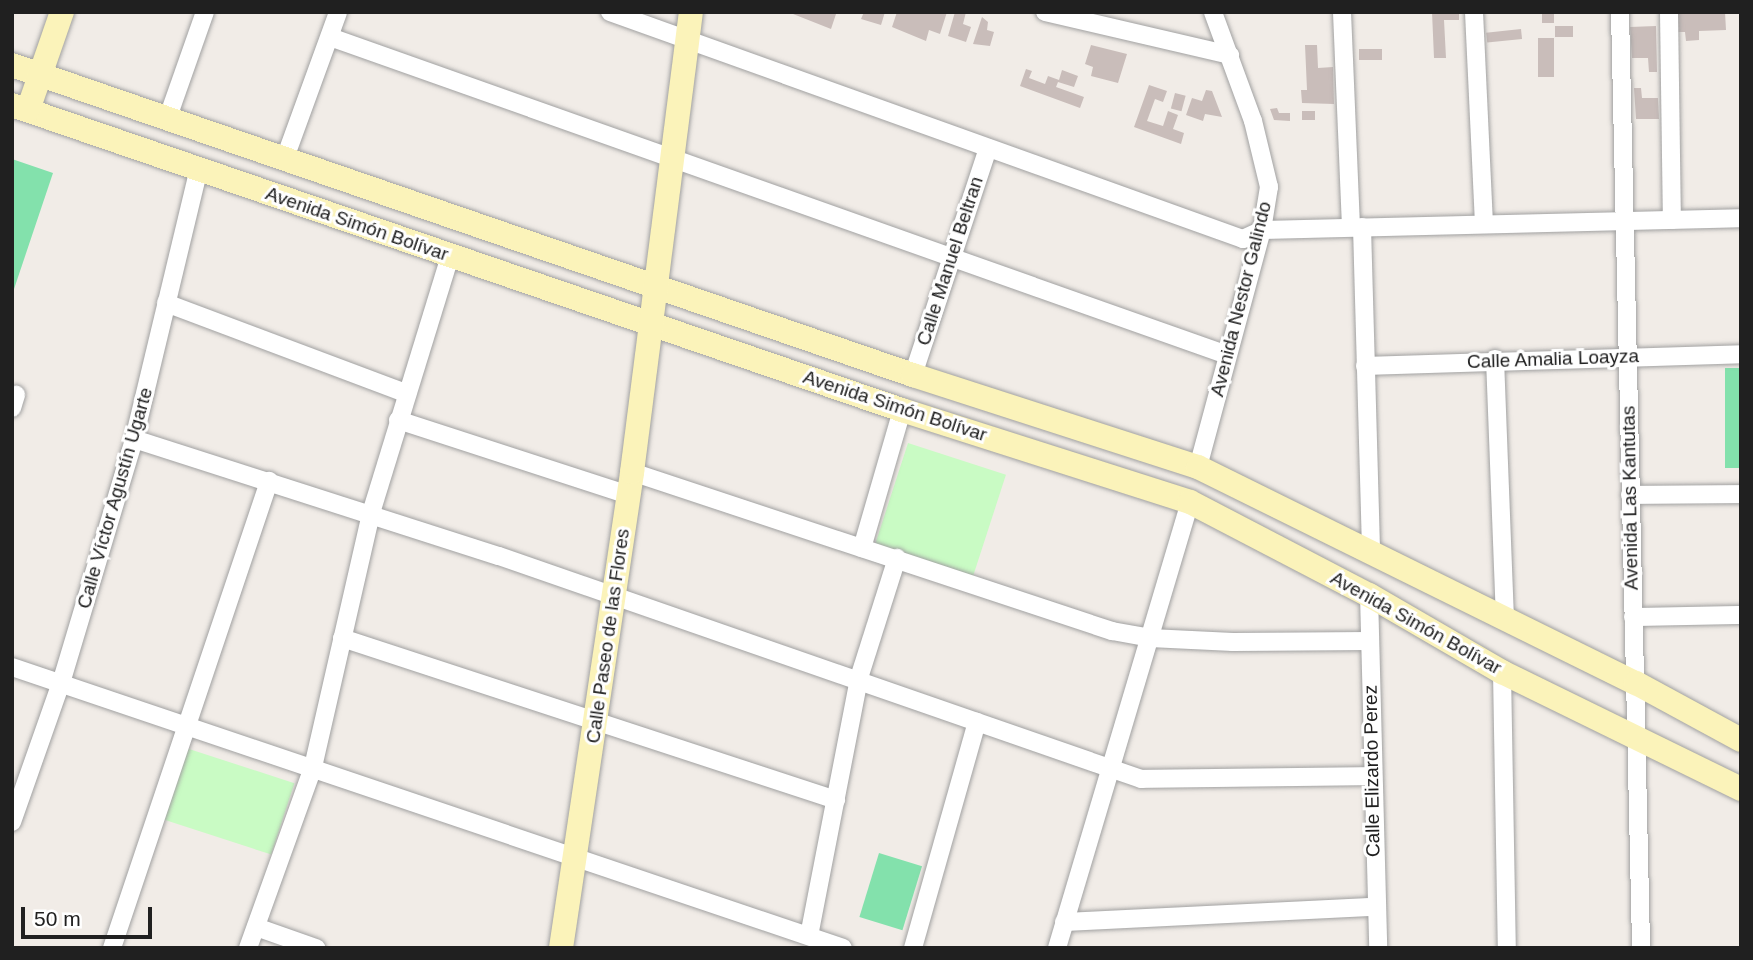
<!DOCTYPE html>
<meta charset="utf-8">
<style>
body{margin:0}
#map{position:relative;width:1753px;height:960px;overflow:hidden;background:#f1ece7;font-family:Arial,sans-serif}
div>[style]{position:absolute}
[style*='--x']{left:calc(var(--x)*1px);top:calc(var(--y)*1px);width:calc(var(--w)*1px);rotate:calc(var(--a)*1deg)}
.park>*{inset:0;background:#c9fbc4;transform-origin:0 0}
.pitch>*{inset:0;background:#83e1ac;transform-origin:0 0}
.building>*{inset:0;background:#c9bdba;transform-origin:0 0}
.roads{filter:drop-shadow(0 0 2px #a1a1a1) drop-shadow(0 0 2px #a1a1a1)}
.street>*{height:18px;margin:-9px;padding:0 9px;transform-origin:9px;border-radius:9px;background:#fff}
.secondary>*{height:24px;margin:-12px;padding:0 12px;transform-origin:12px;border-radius:12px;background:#fbf3ba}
span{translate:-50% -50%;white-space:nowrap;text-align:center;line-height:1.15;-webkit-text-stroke:6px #fff;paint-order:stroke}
.street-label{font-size:19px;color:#202020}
.frame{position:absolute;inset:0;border:14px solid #202020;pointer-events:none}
.scale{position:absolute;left:21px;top:907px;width:131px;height:32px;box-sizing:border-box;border:4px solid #202020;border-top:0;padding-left:9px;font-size:21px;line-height:24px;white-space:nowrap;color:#202020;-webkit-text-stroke:5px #fff;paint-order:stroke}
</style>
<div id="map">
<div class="park">
<i style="left:908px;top:443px;width:103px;height:106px;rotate:18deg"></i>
<i style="left:186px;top:748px;width:114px;height:75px;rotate:18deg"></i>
</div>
<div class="pitch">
<i style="clip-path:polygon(12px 159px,53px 173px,12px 295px)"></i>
<i style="left:1725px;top:368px;width:16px;height:100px"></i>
<i style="left:879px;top:853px;width:45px;height:67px;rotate:17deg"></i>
</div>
<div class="building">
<i style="clip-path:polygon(788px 12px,831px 12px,836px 14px,831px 29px)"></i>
<i style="clip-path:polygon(864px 12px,885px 12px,881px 25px,861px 19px)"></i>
<i style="clip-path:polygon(897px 12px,905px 13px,947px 12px,940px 34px,929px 30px,926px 41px,892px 27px)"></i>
<i style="clip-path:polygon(955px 12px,966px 12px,963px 24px,971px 27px,966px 42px,948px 36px)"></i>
<i style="clip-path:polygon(1432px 12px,1459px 12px,1459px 20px,1444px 20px,1446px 58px,1434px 58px)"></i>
<i style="left:1542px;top:12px;width:12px;height:11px"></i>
<i style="clip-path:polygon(1675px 12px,1725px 12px,1726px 30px,1699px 31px,1699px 40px,1686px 41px,1685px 32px,1675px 32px)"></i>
<i style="clip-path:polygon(982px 17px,988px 22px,987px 30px,994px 32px,990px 46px,973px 44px)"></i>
<i style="left:1573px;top:26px;width:11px;height:18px;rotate:90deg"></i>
<i style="clip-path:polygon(1656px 26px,1657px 72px,1649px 72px,1648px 58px,1632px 58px,1630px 27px)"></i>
<i style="left:1521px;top:29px;width:10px;height:35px;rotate:84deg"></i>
<i style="left:1538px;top:38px;width:16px;height:39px"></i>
<i style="clip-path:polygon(1091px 45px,1127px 54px,1118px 83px,1091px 76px,1093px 67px,1085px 64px)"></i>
<i style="clip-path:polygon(1305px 45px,1317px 45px,1318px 68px,1333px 67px,1334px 104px,1302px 103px,1301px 90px,1307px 90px)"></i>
<i style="left:1382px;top:49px;width:11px;height:23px;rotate:90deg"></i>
<i style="clip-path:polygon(1026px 69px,1032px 71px,1029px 78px,1045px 84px,1048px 76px,1059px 80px,1062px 70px,1078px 76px,1074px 87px,1058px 82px,1056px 87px,1084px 97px,1080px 108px,1020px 86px)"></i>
<i style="clip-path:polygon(1149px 85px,1167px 91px,1163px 102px,1155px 99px,1147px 121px,1163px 126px,1168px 111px,1178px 115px,1173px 129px,1184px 133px,1181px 144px,1134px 127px)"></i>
<i style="clip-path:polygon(1634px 88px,1641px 88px,1642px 98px,1658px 98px,1659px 119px,1636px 119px)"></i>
<i style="clip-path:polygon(1206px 90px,1212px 91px,1222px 117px,1205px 114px,1203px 121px,1186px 115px,1192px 98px,1202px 101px)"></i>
<i style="left:1175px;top:93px;width:11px;height:16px;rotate:15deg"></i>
<i style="clip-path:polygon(1277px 108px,1279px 113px,1290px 113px,1290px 121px,1274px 120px,1270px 109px)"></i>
<i style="left:1302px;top:111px;width:13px;height:9px"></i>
</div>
<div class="roads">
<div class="street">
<i style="--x:610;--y:12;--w:672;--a:19.73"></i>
<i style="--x:1243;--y:239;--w:21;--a:-25"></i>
<i style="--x:1262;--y:230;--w:479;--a:-1.4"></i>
<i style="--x:1045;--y:12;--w:190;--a:13.1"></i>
<i style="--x:1342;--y:12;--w:215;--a:87.6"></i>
<i style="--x:1474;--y:12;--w:212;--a:87.3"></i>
<i style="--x:1620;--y:12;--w:936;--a:88.71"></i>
<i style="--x:1669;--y:12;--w:208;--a:89.2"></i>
<i style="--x:330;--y:37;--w:952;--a:19.52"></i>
<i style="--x:168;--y:117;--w:111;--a:-70.6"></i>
<i style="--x:285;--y:158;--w:155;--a:-70"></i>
<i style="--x:1362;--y:227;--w:325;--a:88.4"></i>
<i style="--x:166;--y:303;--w:256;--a:20.6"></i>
<i style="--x:1495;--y:359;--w:260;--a:87.8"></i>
<i style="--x:1365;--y:366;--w:376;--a:-1.8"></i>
<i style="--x:913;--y:375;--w:239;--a:-71.7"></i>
<i style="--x:12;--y:408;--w:14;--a:-73"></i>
<i style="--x:398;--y:420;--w:243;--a:18"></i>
<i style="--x:134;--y:439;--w:383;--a:17.8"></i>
<i style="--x:499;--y:556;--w:680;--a:19.15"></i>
<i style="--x:1141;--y:779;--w:230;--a:-0.7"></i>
<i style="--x:1198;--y:467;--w:245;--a:-74.9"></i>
<i style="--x:1262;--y:230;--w:44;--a:-80.8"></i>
<i style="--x:1269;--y:187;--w:68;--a:-103.6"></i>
<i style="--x:1253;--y:121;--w:116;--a:-110.2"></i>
<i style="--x:632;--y:472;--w:506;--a:18.33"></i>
<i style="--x:1112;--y:631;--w:39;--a:10"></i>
<i style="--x:1150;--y:638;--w:83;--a:2.8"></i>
<i style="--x:1233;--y:642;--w:137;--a:-0.4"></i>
<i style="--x:1630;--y:495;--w:111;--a:-0.5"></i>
<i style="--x:862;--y:548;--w:144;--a:-73.8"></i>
<i style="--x:1369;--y:595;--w:353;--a:88.5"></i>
<i style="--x:1633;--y:617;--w:108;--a:-1.1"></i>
<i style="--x:342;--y:638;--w:520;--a:18.16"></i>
<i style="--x:12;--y:667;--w:877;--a:18.68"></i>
<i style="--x:1502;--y:672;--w:276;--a:89"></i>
<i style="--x:12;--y:822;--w:147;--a:-70.6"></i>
<i style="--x:61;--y:683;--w:255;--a:-73.3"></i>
<i style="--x:134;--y:439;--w:279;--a:-76.5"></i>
<i style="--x:1064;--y:922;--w:312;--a:-2.8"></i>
<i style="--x:256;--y:927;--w:64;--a:19.3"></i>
<i style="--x:809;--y:936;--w:263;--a:-79"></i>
<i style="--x:859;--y:678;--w:126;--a:-72.4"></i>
<i style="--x:112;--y:948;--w:493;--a:-71.4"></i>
<i style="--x:248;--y:948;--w:192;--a:-70.2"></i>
<i style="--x:313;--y:767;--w:261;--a:-77.1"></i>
<i style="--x:371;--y:513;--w:268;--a:-72.9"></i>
<i style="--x:913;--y:948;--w:235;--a:-74.2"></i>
<i style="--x:1057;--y:948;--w:465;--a:-73.4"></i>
</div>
<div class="secondary">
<i style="--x:12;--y:65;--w:953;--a:18.99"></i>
<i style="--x:913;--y:375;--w:299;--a:17.9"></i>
<i style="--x:1198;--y:467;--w:488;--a:26.3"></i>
<i style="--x:1636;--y:683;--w:119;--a:28.5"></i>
<i style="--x:12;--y:105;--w:941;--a:18.92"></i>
<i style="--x:902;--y:410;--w:302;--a:17.7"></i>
<i style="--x:1190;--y:502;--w:202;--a:27.5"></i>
<i style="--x:1369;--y:595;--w:154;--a:30.1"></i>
<i style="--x:1502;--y:672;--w:266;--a:26.1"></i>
<i style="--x:28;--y:110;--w:104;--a:-70.9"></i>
<i style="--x:561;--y:948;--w:481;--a:-81.5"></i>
<i style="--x:632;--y:472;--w:464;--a:-82.7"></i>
</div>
</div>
<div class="street-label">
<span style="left:357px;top:224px;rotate:19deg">Avenida Simón Bolívar</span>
<span style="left:950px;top:261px;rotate:-72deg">Calle Manuel Beltran</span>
<span style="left:1241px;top:299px;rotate:-76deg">Avenida Nestor Galindo</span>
<span style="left:1553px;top:359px;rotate:-2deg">Calle Amalia Loayza</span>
<span style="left:895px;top:406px;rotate:18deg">Avenida Simón Bolívar</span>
<span style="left:115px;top:498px;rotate:-74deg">Calle Víctor Agustín Ugarte</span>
<span style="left:1630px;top:498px;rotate:-91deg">Avenida Las Kantutas</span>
<span style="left:1416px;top:623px;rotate:29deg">Avenida Simón Bolívar</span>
<span style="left:608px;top:636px;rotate:-82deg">Calle Paseo de las Flores</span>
<span style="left:1372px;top:771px;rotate:-91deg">Calle Elizardo Perez</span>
</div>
<div class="frame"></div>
<div class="scale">50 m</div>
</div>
